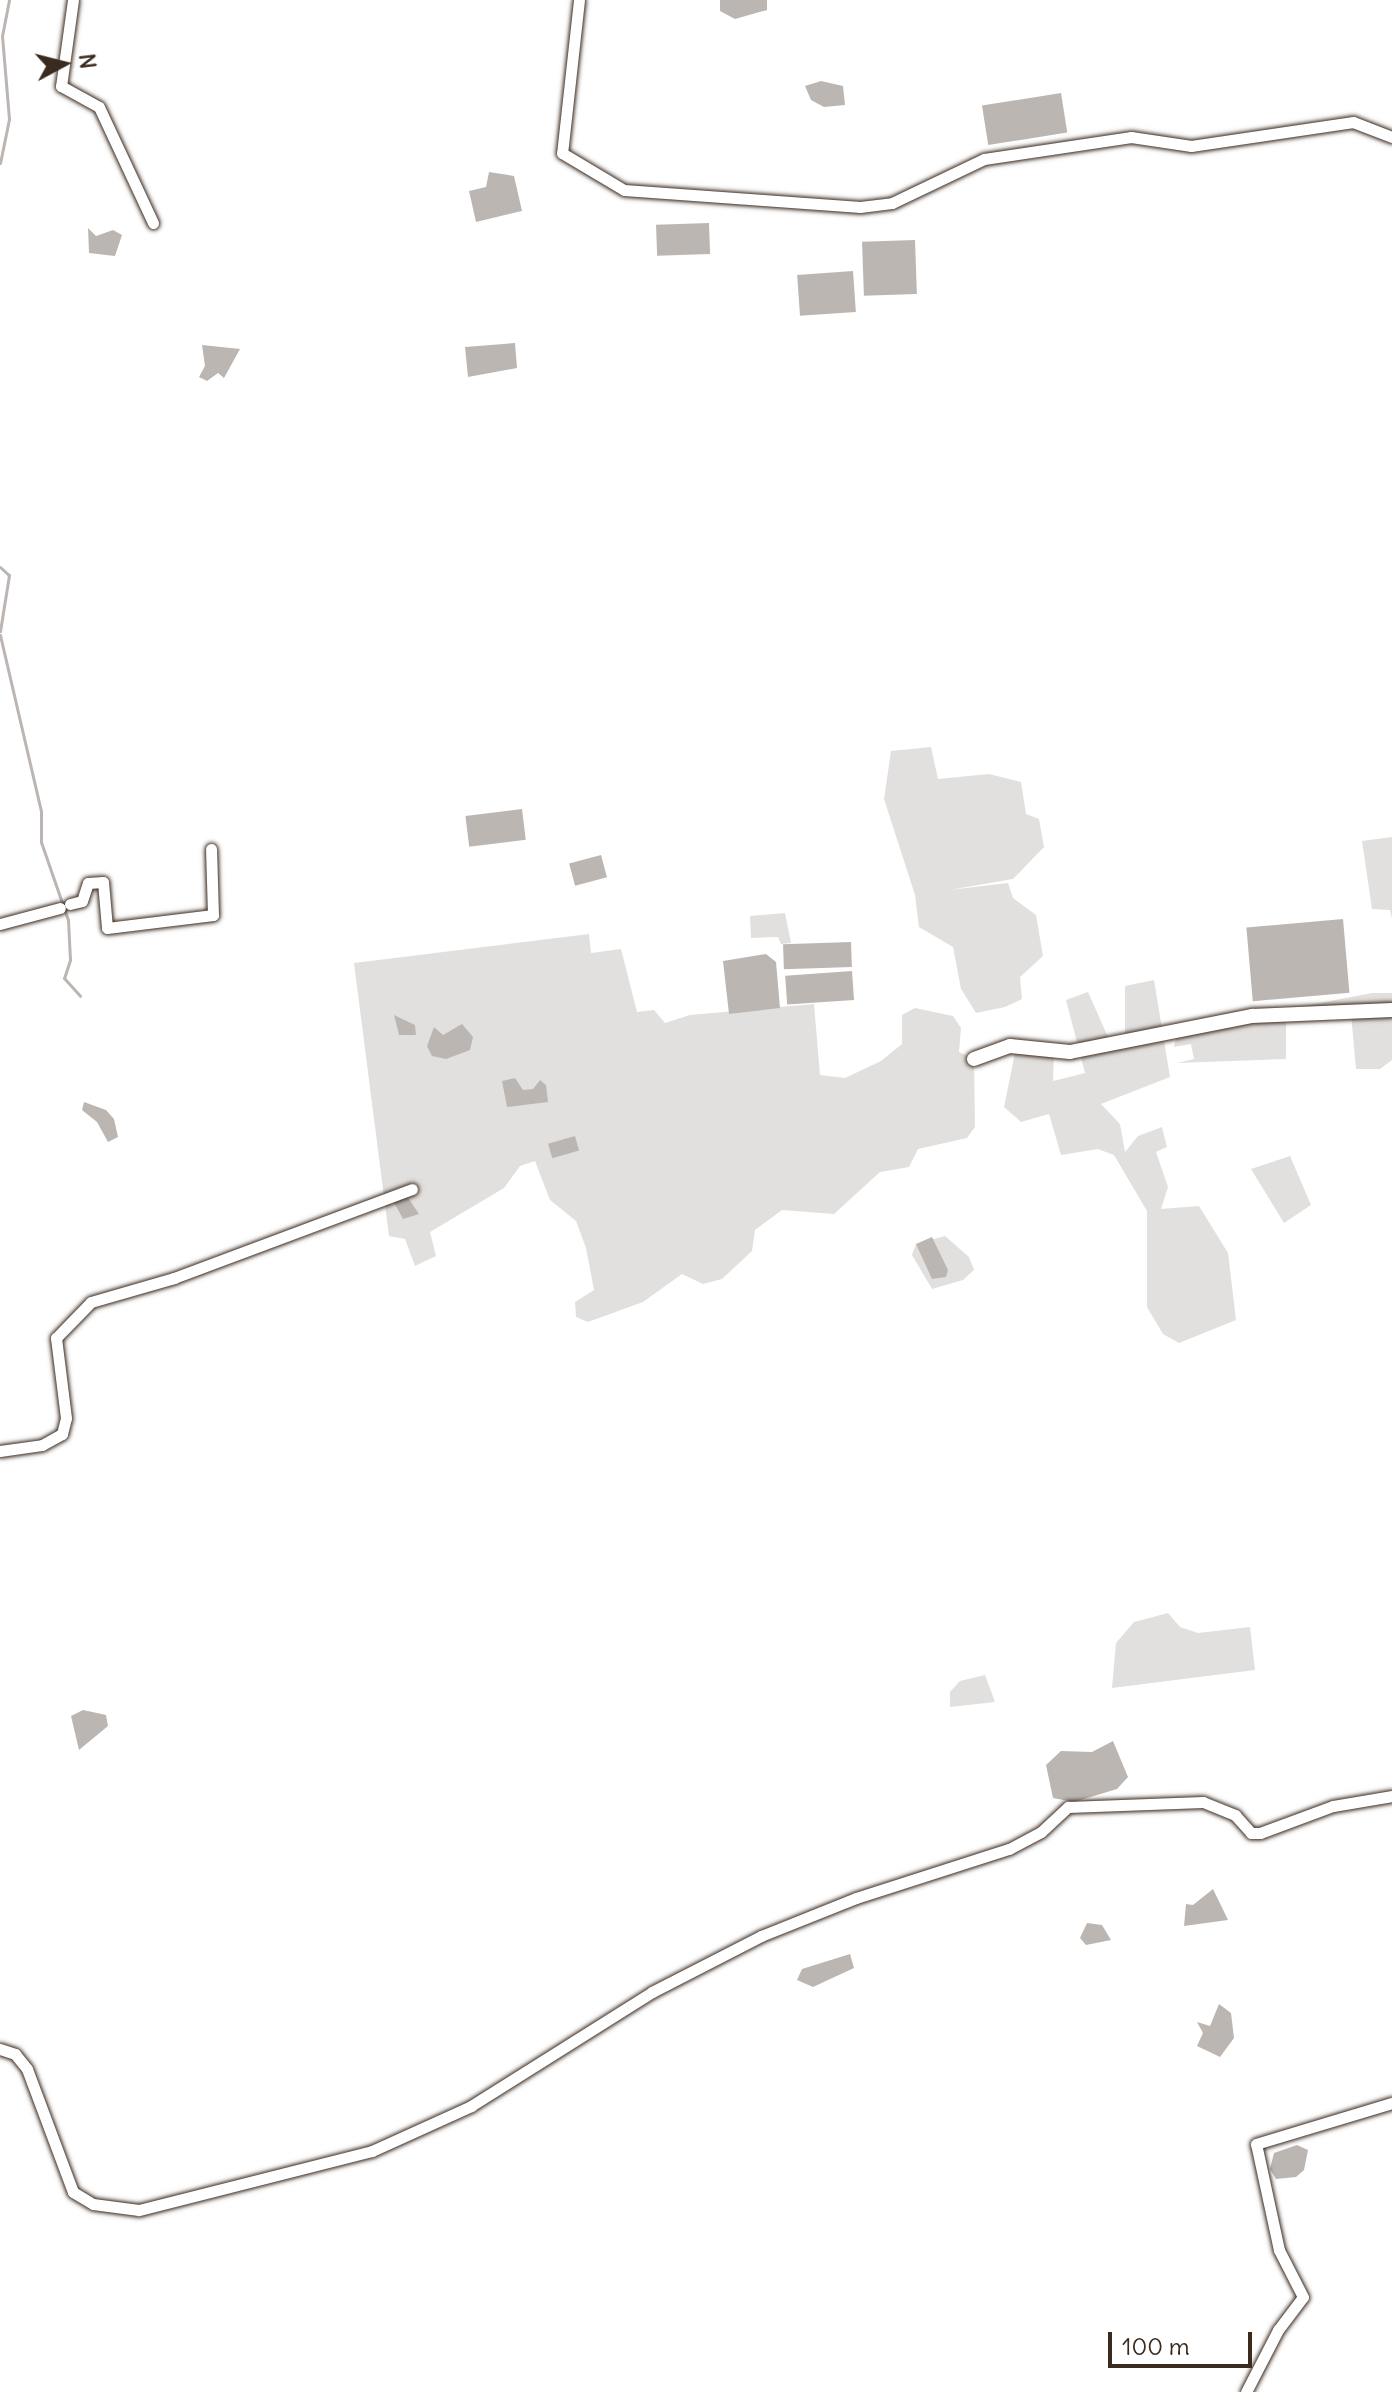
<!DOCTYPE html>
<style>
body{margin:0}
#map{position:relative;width:1392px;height:2392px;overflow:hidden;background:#fff;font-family:Delius,sans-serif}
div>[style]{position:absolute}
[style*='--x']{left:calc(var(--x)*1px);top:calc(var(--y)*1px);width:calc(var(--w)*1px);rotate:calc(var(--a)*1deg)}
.green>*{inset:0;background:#e2e0de}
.water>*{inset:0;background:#bcb6b3;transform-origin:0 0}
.stream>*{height:3px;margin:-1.5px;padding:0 1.5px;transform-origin:1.5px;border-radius:1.5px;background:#bcb6b3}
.roads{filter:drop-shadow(0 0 2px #3b2a1e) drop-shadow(0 0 2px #3b2a1e)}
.minor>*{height:11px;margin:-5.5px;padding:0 5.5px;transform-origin:5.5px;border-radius:5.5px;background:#fff}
.tertiary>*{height:14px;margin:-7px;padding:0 7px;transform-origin:7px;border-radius:7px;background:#fff}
span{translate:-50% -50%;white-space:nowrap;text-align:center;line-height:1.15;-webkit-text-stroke:8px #fff;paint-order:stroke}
.north{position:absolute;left:24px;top:24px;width:80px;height:80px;-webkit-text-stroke:6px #fff;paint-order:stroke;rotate:83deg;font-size:22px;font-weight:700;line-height:32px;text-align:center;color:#3b2a1e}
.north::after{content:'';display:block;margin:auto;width:28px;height:36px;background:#3b2a1e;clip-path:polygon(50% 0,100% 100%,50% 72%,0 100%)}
.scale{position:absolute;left:1108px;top:2332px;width:144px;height:36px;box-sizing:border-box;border:4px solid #3b2a1e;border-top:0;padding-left:10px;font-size:24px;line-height:28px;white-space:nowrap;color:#3b2a1e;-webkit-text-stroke:6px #fff;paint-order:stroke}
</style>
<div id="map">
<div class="green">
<i style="clip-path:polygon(931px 747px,938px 779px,989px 774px,1021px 782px,1026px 814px,1039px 819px,1044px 847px,1013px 879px,949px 890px,1008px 883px,1013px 898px,1036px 915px,1043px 956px,1020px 977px,1022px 999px,1005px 1007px,976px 1013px,961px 989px,953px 947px,919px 927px,915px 895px,884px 799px,891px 751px)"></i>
<i style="clip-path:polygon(1392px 837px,1392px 919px,1390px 910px,1372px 909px,1362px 841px)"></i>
<i style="clip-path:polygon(785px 913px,791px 943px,781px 944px,778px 937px,751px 938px,750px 916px)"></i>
<i style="clip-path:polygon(589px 934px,591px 953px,621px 949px,637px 1012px,654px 1010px,665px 1023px,690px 1015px,814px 1004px,820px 1075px,845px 1078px,881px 1061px,902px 1044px,902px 1015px,915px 1008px,953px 1016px,961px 1028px,959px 1052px,974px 1059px,975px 1127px,967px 1138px,918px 1149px,909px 1167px,880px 1172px,834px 1214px,782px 1210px,755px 1230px,752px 1251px,722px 1279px,703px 1284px,682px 1274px,643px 1302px,588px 1322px,576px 1317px,575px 1302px,594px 1290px,586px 1248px,576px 1221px,550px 1200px,535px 1161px,520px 1166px,504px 1188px,430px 1232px,436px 1256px,415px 1266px,405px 1239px,389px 1236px,354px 963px)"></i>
<i style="clip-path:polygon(1154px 980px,1170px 1077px,1101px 1104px,1120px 1124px,1125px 1152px,1138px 1136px,1162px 1127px,1167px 1147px,1156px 1152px,1168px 1187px,1161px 1209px,1199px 1206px,1228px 1253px,1236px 1320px,1179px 1343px,1163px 1334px,1147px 1307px,1147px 1211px,1114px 1155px,1098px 1149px,1061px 1155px,1049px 1114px,1021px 1122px,1004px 1107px,1016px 1048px,1054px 1051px,1053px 1081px,1085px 1073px,1066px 1000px,1088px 992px,1108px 1037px,1125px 1036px,1125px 986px)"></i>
<i style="clip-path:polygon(1372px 993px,1392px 993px,1392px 1060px,1380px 1069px,1356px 1069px,1351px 1014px,1286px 1015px,1286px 1059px,1177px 1063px,1194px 1059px,1191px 1044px,1174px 1047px,1178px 1030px)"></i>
<i style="clip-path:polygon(1290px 1156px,1311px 1205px,1284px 1223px,1251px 1169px)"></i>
<i style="clip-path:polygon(945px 1236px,969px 1257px,974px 1270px,963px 1280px,932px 1289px,912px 1255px,916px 1244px)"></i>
<i style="clip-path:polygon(1168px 1613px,1180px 1627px,1198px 1633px,1250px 1627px,1255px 1670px,1112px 1688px,1116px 1643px,1134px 1622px)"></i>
<i style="clip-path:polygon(985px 1675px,995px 1702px,950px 1707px,950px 1692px,960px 1681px)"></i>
</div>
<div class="water">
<i style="clip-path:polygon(720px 0,767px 0,767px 10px,735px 19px,720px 11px)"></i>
<i style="clip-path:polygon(821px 81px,843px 86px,845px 105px,824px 107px,811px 100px,805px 86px)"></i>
<i style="left:1061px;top:93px;width:40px;height:80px;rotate:81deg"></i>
<i style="clip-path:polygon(489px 172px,514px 176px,522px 211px,476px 222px,469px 191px,486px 187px)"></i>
<i style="left:709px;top:223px;width:31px;height:53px;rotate:88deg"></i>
<i style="clip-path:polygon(88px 228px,96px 236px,113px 230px,122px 235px,115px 256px,89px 253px)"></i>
<i style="left:915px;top:240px;width:54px;height:53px;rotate:88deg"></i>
<i style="left:853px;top:271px;width:41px;height:56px;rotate:86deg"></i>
<i style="clip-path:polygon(515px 343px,517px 368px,468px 377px,465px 347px)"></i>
<i style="clip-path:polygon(202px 345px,240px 349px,224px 378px,218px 373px,207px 381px,199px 377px,205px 366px)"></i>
<i style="left:522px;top:809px;width:31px;height:57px;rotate:83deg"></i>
<i style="left:601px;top:855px;width:23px;height:33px;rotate:75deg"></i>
<i style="left:1343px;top:919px;width:74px;height:97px;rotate:85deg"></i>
<i style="left:851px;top:942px;width:25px;height:68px;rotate:88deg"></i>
<i style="clip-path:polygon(766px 954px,776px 962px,780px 1008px,729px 1014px,723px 961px)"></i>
<i style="left:852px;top:971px;width:29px;height:67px;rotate:86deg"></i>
<i style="clip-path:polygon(394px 1015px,415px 1025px,416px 1035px,399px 1035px)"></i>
<i style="clip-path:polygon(462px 1024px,473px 1037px,470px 1050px,446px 1059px,432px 1056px,427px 1046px,434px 1027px,443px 1035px)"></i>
<i style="clip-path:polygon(515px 1078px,523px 1090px,533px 1089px,540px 1080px,546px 1085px,548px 1102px,507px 1107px,502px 1081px)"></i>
<i style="clip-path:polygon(84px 1102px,106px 1110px,114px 1119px,118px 1137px,108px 1142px,97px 1122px,82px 1110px)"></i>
<i style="left:575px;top:1136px;width:15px;height:28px;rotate:74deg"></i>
<i style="clip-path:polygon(405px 1193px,419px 1214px,403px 1219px,391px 1197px)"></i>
<i style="clip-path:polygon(932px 1237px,948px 1270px,946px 1277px,932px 1279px,916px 1244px)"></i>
<i style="clip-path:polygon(83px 1710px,106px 1715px,108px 1726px,79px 1750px,71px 1716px)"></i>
<i style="clip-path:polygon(1113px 1741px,1128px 1777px,1117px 1789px,1074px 1802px,1053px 1798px,1046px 1765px,1061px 1751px,1092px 1752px)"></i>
<i style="clip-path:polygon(1213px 1889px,1228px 1920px,1184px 1926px,1186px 1904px,1193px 1905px)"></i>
<i style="clip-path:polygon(1087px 1923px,1102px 1925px,1111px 1940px,1086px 1945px,1080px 1938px)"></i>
<i style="clip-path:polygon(850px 1954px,854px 1968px,813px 1987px,797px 1980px,802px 1969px)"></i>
<i style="clip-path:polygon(1219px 2004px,1231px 2013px,1234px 2038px,1220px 2057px,1197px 2046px,1203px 2033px,1197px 2022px,1210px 2026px)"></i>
<i style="clip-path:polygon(1297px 2145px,1308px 2150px,1304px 2170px,1296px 2177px,1276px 2179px,1270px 2169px,1274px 2153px)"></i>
</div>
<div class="stream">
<i style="--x:0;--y:163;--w:45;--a:-78.4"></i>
<i style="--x:9;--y:119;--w:83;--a:-94.8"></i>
<i style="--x:2;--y:36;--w:37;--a:-79"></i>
<i style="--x:0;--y:567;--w:12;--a:42"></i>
<i style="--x:9;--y:575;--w:57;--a:99.1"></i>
<i style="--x:0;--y:635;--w:181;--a:76.9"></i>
<i style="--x:41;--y:811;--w:31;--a:90"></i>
<i style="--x:41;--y:842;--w:83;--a:70.9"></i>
<i style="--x:68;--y:920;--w:40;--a:87.1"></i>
<i style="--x:70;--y:960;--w:19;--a:108"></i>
<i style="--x:64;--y:978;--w:24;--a:48"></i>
</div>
<div class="roads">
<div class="minor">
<i style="--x:73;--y:0;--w:87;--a:97.9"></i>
<i style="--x:61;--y:86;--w:43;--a:28.9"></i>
<i style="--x:99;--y:107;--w:128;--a:65"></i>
<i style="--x:579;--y:0;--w:154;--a:96.3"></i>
<i style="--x:562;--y:153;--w:72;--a:30.8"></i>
<i style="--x:624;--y:190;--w:237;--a:4.1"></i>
<i style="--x:860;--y:207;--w:32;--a:-7"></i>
<i style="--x:892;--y:203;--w:102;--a:-25.6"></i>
<i style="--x:984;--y:159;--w:149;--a:-8.5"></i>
<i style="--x:1131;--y:137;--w:61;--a:8.5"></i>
<i style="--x:1191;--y:146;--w:164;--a:-8.4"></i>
<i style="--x:1353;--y:122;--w:42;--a:21"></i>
<i style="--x:70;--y:904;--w:12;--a:-14"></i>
<i style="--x:82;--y:901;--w:19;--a:-72"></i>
<i style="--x:88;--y:883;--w:15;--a:-4"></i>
<i style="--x:103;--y:882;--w:46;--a:85"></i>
<i style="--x:107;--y:928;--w:107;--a:-7"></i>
<i style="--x:213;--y:915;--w:66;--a:-91.7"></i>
<i style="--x:0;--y:924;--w:62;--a:-14.9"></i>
<i style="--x:0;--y:1451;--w:42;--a:-8.1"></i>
<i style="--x:42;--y:1445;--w:23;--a:-29"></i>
<i style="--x:62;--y:1434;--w:16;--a:-76"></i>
<i style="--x:66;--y:1418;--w:81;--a:-97.1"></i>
<i style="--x:56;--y:1338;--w:50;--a:-45.8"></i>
<i style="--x:91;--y:1302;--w:86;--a:-16.1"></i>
<i style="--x:174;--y:1278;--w:254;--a:-20.5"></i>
<i style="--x:0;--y:2049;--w:16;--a:18"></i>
<i style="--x:15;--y:2054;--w:19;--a:51"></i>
<i style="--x:27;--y:2069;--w:131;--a:69.5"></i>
<i style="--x:73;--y:2192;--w:23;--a:31"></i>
<i style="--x:93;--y:2204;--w:46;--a:7.4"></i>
<i style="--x:139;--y:2210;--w:240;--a:-14.2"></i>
<i style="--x:372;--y:2151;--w:109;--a:-24.4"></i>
<i style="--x:471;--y:2106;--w:214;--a:-32.2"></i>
<i style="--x:652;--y:1992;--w:123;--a:-27.2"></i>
<i style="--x:761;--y:1936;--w:102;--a:-21.8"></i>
<i style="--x:856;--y:1898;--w:161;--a:-17.8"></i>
<i style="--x:1009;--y:1849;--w:36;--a:-28"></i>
<i style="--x:1041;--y:1832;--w:37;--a:-43"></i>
<i style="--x:1068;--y:1807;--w:135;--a:-2.1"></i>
<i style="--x:1203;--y:1802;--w:35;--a:22"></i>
<i style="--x:1235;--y:1815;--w:24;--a:48"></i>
<i style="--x:1251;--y:1833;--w:9;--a:0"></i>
<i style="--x:1260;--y:1833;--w:78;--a:-20.3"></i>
<i style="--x:1333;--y:1806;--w:60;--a:-9.6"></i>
<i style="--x:1246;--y:2392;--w:70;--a:-62.7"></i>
<i style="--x:1278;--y:2330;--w:41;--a:-52.9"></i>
<i style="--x:1303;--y:2297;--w:53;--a:-117.1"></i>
<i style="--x:1279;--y:2250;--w:108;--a:-102.2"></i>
<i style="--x:1256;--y:2144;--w:142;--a:-16.8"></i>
</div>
<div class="tertiary">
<i style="--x:974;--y:1059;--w:38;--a:-20"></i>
<i style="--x:1010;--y:1046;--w:60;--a:5.7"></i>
<i style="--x:1070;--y:1052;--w:186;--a:-11.2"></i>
<i style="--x:1252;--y:1016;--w:140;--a:-2.5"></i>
</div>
</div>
<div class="north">N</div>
<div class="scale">100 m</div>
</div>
